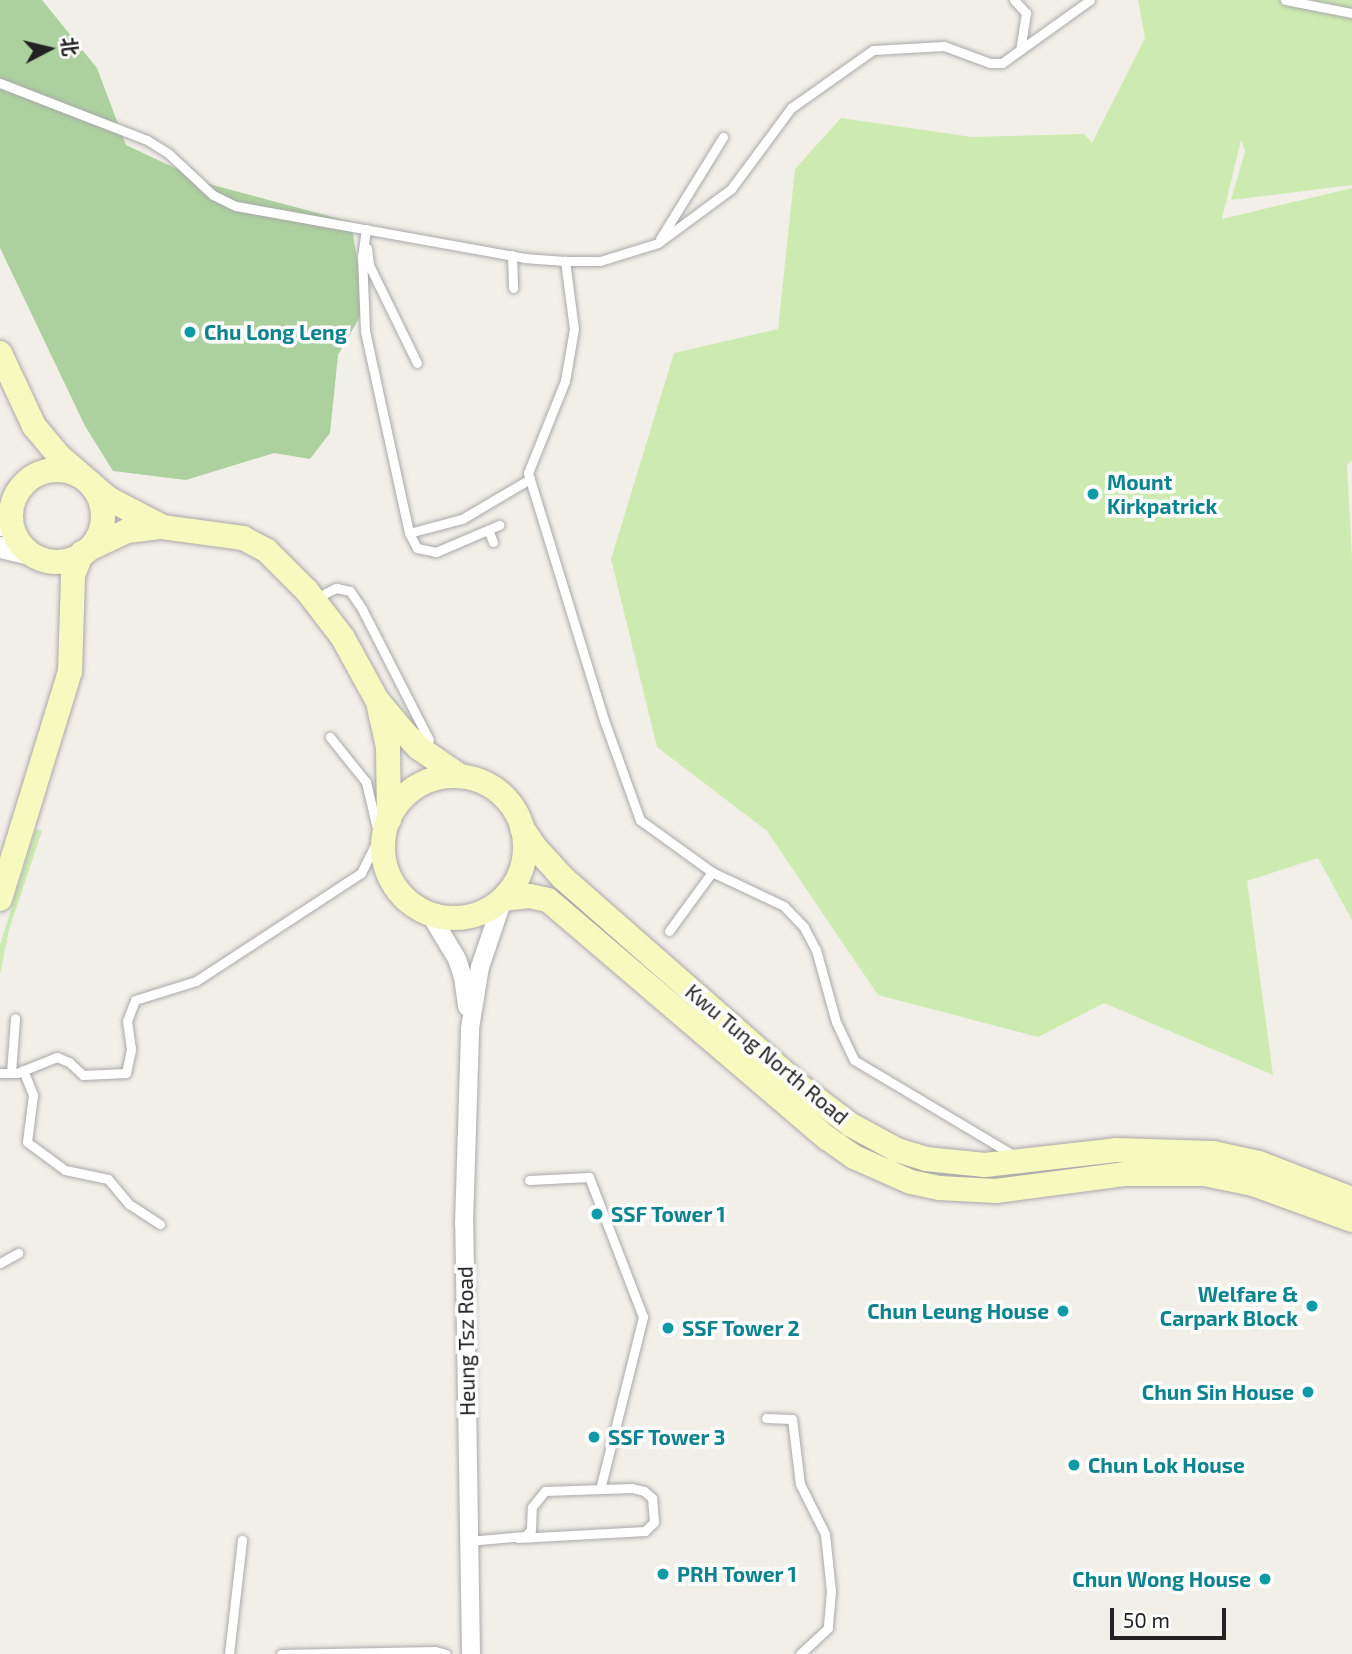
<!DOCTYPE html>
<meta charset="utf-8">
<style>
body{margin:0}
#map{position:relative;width:1352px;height:1654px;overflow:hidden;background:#f2efe9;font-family:"Exo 2","Noto Sans SC",sans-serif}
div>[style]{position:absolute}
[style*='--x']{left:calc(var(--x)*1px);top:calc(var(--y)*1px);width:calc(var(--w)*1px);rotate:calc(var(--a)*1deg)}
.grass>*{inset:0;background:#cdebb0}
.forest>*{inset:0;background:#add19e}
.roads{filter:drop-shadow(0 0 2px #a9a9a9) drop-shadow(0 0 2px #a9a9a9)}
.service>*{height:9px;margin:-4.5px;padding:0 4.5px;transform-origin:4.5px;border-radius:4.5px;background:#fff}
.minor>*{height:18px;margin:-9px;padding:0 9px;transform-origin:9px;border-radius:9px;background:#fff}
.tertiary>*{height:21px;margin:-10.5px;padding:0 10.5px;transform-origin:10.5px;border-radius:10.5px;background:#fff}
.secondary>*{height:24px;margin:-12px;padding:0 12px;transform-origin:12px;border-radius:12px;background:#f7fabf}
.secondary>.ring{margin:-12px;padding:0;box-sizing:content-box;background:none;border:24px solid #f7fabf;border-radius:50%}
.dots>*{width:19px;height:19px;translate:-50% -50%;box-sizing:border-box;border:4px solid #fff;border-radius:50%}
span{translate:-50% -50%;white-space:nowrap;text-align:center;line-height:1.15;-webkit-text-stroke:7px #fff;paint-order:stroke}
.culture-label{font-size:21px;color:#0d838f;font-weight:700}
.left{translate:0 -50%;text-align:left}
.right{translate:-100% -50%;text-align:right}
.street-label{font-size:21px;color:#222}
.north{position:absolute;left:14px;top:14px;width:70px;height:70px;-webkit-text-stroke:5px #fff;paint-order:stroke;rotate:83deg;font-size:19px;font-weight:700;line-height:28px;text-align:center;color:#222}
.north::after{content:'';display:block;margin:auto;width:24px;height:32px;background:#222;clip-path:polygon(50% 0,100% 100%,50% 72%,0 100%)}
.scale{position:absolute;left:1110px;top:1608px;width:116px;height:32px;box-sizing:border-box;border:4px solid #222;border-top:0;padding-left:9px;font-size:21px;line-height:24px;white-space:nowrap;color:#222;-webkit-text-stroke:5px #fff;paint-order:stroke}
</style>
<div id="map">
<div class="grass">
<i style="clip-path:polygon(1138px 0,1352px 0,1352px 185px,1231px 200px,1245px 151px,1241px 140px,1222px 219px,1352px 188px,1352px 461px,1347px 465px,1352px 559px,1352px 920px,1318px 858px,1247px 881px,1273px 1075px,1104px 1003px,1038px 1037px,878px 995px,767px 831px,657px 747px,611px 559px,674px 353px,778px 329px,795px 169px,841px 118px,972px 137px,1084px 134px,1092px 143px,1145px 38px)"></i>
<i style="clip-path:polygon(36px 829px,42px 831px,9px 930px,0 975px,0 945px)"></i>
</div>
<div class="forest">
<i style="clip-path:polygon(0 0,42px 0,97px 68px,126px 145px,209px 184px,351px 222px,365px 308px,338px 355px,330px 433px,310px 459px,274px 453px,186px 480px,113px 471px,85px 426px,0 248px)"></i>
</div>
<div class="roads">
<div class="service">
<i style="--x:1014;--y:0;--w:18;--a:47"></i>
<i style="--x:1026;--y:13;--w:37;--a:99"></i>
<i style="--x:1285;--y:0;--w:68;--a:11"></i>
<i style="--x:0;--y:83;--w:158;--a:21.2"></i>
<i style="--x:147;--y:140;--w:26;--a:32"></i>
<i style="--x:169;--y:154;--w:60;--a:43"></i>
<i style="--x:213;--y:195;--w:25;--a:26"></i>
<i style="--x:236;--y:206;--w:293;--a:10.2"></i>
<i style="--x:524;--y:258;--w:41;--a:4.2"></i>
<i style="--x:366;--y:229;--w:27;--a:98"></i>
<i style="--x:362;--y:256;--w:75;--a:87.7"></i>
<i style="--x:365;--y:331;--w:207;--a:77.7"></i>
<i style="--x:409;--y:533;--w:55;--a:-14.8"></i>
<i style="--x:462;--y:519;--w:79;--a:-30.5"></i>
<i style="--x:660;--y:239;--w:120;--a:-58.3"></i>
<i style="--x:367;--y:248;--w:17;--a:83"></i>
<i style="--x:369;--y:265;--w:109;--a:63.9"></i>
<i style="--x:512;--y:255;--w:33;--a:88"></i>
<i style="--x:488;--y:530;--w:13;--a:67"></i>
<i style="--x:409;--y:533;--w:17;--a:62"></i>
<i style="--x:417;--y:548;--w:19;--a:12"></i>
<i style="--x:436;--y:552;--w:69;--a:-23.2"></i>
<i style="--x:314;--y:599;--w:25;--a:-27"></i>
<i style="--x:336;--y:588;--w:14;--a:12"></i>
<i style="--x:350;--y:591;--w:22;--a:56"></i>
<i style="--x:362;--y:609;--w:147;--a:62.9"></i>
<i style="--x:669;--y:931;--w:73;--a:-53.9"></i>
<i style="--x:23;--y:1070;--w:27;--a:68"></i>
<i style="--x:33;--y:1095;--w:47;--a:97.3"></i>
<i style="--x:27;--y:1142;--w:47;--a:36.4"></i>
<i style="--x:65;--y:1170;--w:44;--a:11.8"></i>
<i style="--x:108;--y:1179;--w:33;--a:50"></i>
<i style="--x:129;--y:1204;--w:37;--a:33"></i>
<i style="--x:0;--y:1073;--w:17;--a:0"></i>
<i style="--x:17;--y:1073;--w:43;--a:-21.8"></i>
<i style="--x:57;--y:1057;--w:13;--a:23"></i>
<i style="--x:69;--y:1062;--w:19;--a:43"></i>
<i style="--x:83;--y:1075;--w:43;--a:-2.7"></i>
<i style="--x:126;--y:1073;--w:25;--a:-78"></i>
<i style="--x:131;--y:1049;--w:28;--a:-98"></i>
<i style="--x:127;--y:1021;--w:22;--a:-69"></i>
<i style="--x:135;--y:1000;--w:64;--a:-17.3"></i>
<i style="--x:196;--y:981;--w:197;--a:-33.2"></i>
<i style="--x:361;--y:873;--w:40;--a:-63.4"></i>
<i style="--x:379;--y:837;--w:57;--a:-103.3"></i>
<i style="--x:366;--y:782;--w:58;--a:-128.7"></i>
<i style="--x:11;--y:1073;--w:55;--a:-85.8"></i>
<i style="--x:1015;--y:1156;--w:187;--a:-149.2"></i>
<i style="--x:854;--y:1060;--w:42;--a:-115.3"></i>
<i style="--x:836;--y:1022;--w:75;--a:-105.5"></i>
<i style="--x:816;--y:950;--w:26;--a:-118"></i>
<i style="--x:804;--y:927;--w:29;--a:-134"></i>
<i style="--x:784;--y:906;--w:80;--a:-154.7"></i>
<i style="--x:712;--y:872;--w:89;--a:-144.2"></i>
<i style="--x:640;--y:820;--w:106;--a:-109.8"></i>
<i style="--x:604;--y:720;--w:258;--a:-107.1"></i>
<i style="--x:528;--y:473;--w:99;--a:-68.1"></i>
<i style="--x:565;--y:381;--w:53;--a:-80.2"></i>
<i style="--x:574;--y:329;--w:69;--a:-97.5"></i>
<i style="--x:565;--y:261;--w:35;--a:0"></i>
<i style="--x:600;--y:261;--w:61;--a:-17.2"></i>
<i style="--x:658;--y:243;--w:91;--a:-36.5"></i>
<i style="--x:731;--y:189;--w:101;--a:-53.5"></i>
<i style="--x:791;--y:108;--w:100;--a:-35.3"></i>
<i style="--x:873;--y:50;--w:71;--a:-3.2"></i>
<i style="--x:944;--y:46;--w:49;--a:20.3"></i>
<i style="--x:990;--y:63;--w:12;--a:0"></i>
<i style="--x:1002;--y:63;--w:108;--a:-35.6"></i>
<i style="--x:529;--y:1180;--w:60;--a:-2.9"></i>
<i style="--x:589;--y:1177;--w:150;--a:68.9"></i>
<i style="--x:643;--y:1317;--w:177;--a:104"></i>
<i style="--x:0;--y:1263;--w:21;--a:-29"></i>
<i style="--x:766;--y:1418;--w:26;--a:2"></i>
<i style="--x:792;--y:1419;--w:65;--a:83"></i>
<i style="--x:800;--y:1484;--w:56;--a:63.4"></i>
<i style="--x:825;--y:1534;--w:57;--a:84"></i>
<i style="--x:831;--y:1591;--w:37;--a:95"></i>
<i style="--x:828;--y:1628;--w:38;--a:137"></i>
<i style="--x:468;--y:1541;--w:57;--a:-5"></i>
<i style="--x:525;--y:1536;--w:8;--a:-45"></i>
<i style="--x:531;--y:1530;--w:23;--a:-88"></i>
<i style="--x:532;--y:1507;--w:21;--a:-51"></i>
<i style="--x:545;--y:1491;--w:87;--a:-2"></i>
<i style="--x:632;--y:1488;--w:12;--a:14"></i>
<i style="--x:644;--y:1491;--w:11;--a:41"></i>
<i style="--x:652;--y:1498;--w:24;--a:85"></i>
<i style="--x:654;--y:1522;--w:13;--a:135"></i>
<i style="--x:645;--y:1531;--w:127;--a:176.8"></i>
<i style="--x:229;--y:1654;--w:115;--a:-83.5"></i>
<i style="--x:281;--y:1654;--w:154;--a:-1.1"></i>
<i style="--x:435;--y:1651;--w:11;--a:15"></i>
</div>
<div class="minor">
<i style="--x:430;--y:914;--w:52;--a:59"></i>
<i style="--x:457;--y:959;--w:19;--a:72"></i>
<i style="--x:463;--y:977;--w:30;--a:82"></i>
<i style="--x:471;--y:1654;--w:430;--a:-90.9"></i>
<i style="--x:464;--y:1224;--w:196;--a:-88.2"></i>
<i style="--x:470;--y:1028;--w:62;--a:-80.7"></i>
<i style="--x:480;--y:967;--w:72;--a:-71.3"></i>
</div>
<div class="tertiary">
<i style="--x:0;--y:525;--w:27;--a:-62"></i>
<i style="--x:0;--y:547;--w:32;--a:13"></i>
</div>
<div class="secondary">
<i style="--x:0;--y:353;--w:81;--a:65"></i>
<i style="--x:34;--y:426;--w:38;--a:50"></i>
<i style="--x:58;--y:455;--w:67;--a:40.8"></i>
<i style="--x:109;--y:499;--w:59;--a:27.4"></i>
<i class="ring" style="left:11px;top:470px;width:68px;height:68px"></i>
<i style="--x:87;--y:550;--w:44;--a:-25.4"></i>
<i style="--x:127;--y:531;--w:35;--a:-7"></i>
<i style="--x:162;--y:527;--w:82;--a:7.7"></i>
<i style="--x:243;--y:538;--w:27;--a:28"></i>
<i style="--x:267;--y:551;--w:57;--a:45"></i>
<i style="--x:307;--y:591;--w:59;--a:52.5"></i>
<i style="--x:343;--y:638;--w:71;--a:61.3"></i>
<i style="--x:377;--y:700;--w:38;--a:50"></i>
<i style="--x:401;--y:729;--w:26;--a:47"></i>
<i style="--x:419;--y:748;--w:50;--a:34.3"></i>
<i style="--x:379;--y:707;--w:41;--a:77.3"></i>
<i style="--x:388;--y:747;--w:73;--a:89.2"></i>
<i class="ring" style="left:383px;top:776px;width:118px;height:118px"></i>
<i style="--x:522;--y:828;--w:22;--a:56"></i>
<i style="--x:534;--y:846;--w:43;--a:47.8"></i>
<i style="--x:563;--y:878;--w:318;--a:41.3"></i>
<i style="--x:802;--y:1088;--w:61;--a:37.1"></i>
<i style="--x:851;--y:1125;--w:52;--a:28.5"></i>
<i style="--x:897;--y:1150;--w:30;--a:17"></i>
<i style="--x:926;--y:1159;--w:59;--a:5.8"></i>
<i style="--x:985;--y:1165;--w:132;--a:-6.5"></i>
<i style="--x:1116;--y:1150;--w:97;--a:1.8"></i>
<i style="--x:1213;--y:1153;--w:47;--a:12.3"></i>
<i style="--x:1259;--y:1163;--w:100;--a:21.2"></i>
<i style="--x:0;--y:899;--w:238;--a:-72.9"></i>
<i style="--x:70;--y:672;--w:97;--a:-88.2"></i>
<i style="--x:73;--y:575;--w:24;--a:-68"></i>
<i style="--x:503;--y:899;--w:27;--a:-6"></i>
<i style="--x:530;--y:896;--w:18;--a:13"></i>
<i style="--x:548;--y:900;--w:367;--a:40.5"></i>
<i style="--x:827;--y:1138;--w:33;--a:35"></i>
<i style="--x:854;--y:1157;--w:62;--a:23.7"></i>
<i style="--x:911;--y:1182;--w:29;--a:12"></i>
<i style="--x:939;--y:1188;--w:57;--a:3"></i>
<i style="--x:996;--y:1191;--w:131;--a:-7.5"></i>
<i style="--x:1126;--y:1174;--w:78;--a:0"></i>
<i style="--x:1204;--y:1174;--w:50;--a:11.5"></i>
<i style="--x:1253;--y:1184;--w:105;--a:20"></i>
</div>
</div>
<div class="dots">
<i style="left:190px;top:332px;background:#0f9aa8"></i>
<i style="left:1093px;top:494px;background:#0f9aa8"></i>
<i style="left:597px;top:1214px;background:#0f9aa8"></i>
<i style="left:1312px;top:1306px;background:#0f9aa8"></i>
<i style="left:1063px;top:1311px;background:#0f9aa8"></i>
<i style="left:668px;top:1328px;background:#0f9aa8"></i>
<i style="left:1308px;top:1392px;background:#0f9aa8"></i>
<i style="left:594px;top:1437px;background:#0f9aa8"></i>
<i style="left:1074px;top:1465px;background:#0f9aa8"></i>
<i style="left:663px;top:1574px;background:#0f9aa8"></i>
<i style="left:1265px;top:1579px;background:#0f9aa8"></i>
</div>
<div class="culture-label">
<span class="left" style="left:204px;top:332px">Chu Long Leng</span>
<span class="left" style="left:1107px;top:494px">Mount<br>Kirkpatrick</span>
<span class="left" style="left:611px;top:1214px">SSF Tower 1</span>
<span class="right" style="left:1298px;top:1306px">Welfare &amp;<br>Carpark Block</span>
<span class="right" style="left:1049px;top:1311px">Chun Leung House</span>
<span class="left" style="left:682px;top:1328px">SSF Tower 2</span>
<span class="right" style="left:1294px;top:1392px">Chun Sin House</span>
<span class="left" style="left:608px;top:1437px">SSF Tower 3</span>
<span class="left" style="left:1088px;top:1465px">Chun Lok House</span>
<span class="left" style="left:677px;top:1574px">PRH Tower 1</span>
<span class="right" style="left:1251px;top:1579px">Chun Wong House</span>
</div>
<div class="street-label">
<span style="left:767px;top:1054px;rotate:40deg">Kwu Tung North Road</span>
<span style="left:466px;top:1341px;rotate:-91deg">Heung Tsz Road</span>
</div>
<div class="north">北</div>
<div class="scale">50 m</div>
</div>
